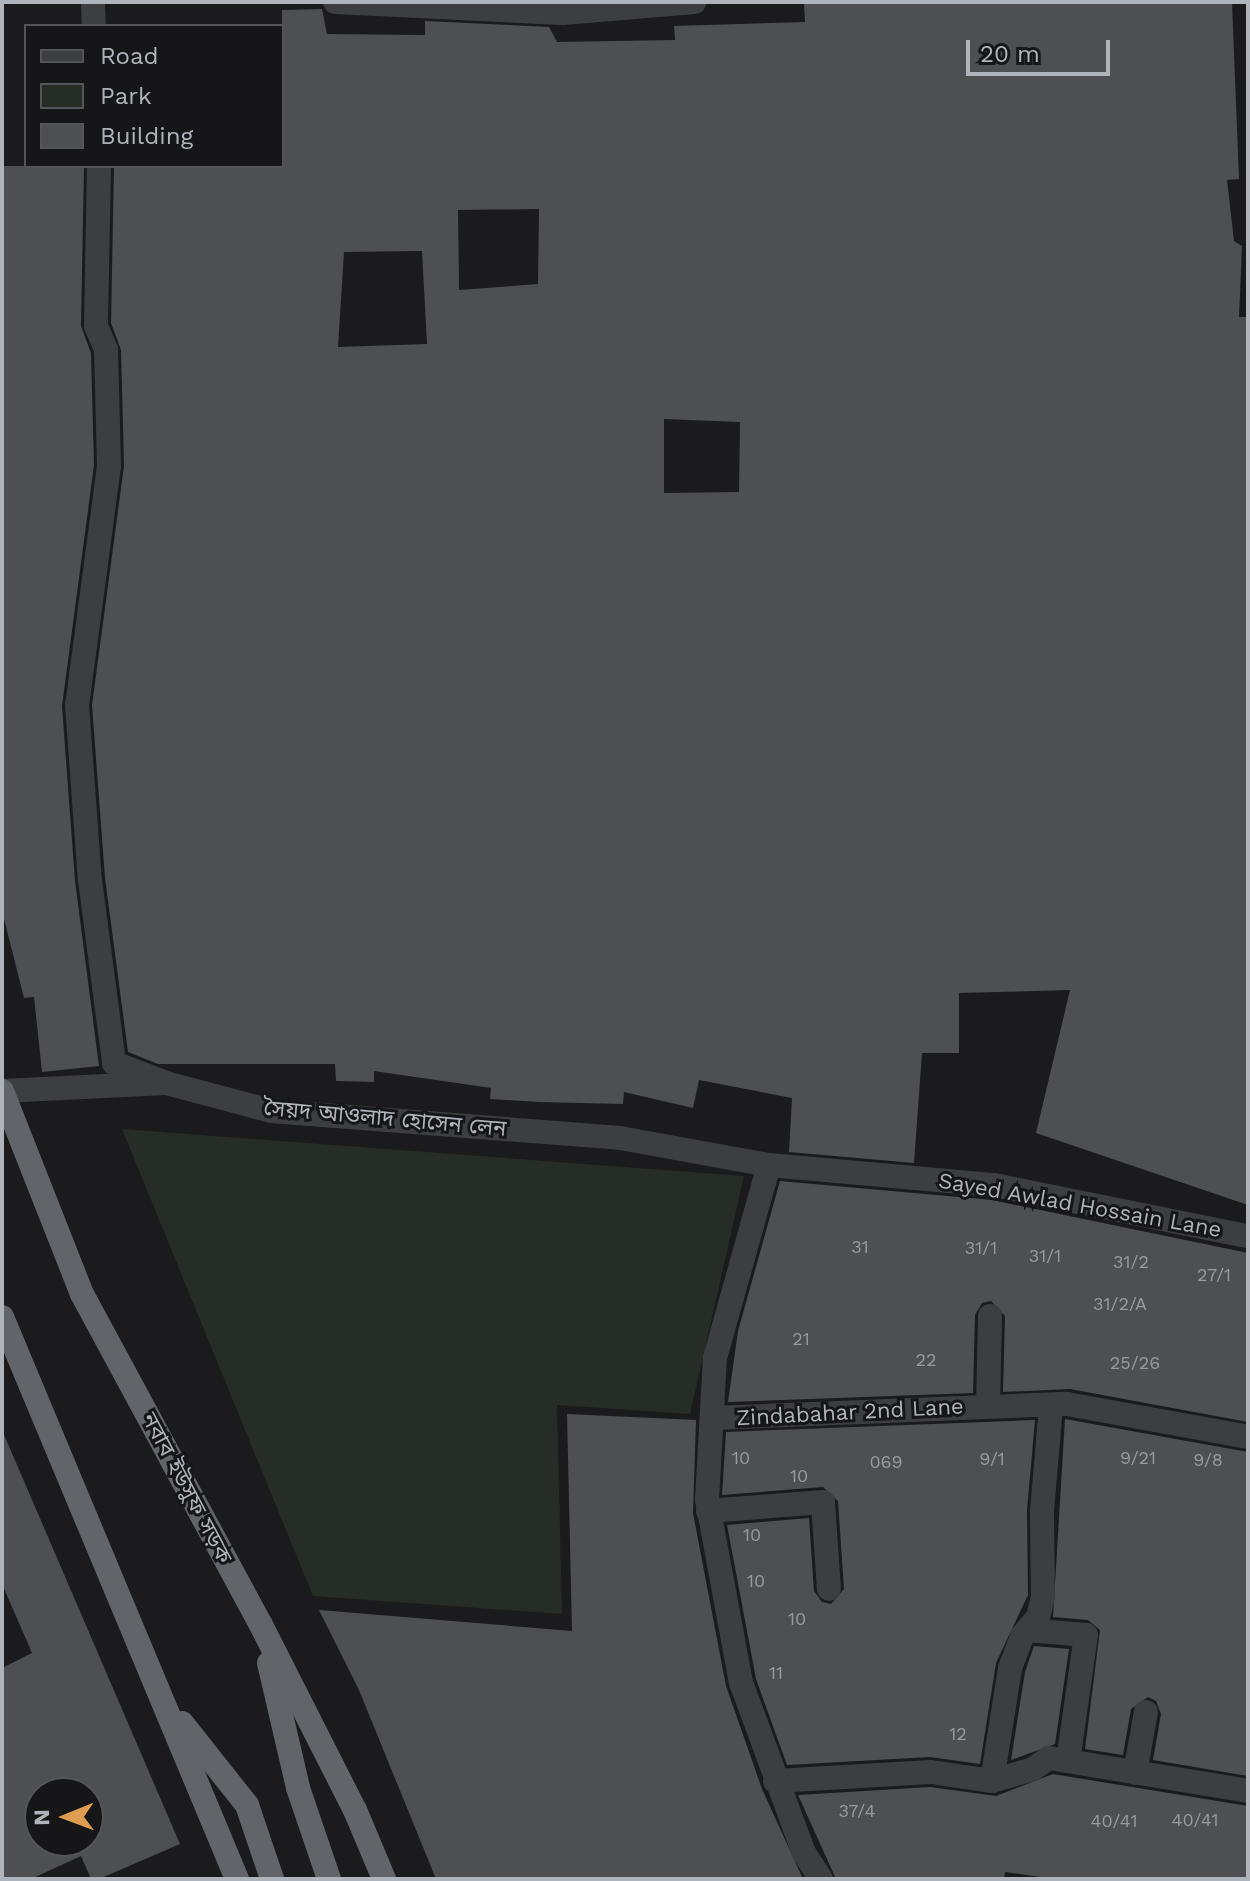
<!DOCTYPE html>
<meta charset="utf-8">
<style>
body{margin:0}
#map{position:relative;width:1250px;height:1881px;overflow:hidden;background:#1b1b1d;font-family:"Work Sans","Noto Sans Bengali",sans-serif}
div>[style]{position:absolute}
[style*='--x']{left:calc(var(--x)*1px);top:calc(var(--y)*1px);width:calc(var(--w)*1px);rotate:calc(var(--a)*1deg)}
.green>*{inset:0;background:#252d26}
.building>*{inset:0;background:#4d4f52}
.minor>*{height:24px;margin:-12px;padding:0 12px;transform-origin:12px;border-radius:12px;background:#3d3e42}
.tertiary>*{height:24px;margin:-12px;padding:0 12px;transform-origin:12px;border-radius:12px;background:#3d3e42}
.trunk>*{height:24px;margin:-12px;padding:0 12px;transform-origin:12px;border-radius:12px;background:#616469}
span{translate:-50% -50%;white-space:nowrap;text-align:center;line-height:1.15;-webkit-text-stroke:6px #161618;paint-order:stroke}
.number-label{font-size:18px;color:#969ba1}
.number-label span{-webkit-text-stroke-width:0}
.street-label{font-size:22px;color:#afb4bb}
.frame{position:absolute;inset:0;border:4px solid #afb4bb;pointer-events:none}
.legend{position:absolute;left:24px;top:24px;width:260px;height:144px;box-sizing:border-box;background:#161618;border:2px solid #535559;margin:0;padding:10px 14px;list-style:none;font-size:24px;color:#afb4bb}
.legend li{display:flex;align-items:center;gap:16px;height:40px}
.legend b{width:40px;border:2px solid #535559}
.north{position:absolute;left:24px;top:1777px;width:80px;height:80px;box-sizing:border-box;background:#161618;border:2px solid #535559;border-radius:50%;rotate:269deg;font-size:22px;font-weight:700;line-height:32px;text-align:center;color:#afb4bb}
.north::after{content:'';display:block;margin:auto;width:28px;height:36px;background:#df9d51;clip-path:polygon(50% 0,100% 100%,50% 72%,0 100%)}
.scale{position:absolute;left:966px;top:40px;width:144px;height:36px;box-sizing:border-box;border:4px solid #afb4bb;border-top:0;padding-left:10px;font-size:24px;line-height:28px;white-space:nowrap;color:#afb4bb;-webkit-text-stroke:6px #161618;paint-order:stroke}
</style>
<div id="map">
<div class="green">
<i style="clip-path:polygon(122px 1129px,744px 1176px,690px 1414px,557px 1405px,562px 1614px,313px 1596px)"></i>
</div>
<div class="building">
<i style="clip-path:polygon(evenodd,1232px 2px,1239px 179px,1227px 180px,1234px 241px,1242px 246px,1239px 317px,1248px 317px,1248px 1205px,1036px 1133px,1070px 990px,959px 993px,959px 1053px,922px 1053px,914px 1163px,789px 1152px,792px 1098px,699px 1080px,693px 1108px,624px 1092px,623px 1104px,539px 1102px,490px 1099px,491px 1088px,374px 1071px,374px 1082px,336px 1081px,335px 1064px,158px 1064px,128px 1052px,105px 878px,92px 705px,124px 466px,121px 350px,111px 323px,114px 166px,282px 166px,282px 10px,322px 9px,327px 34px,425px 35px,425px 21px,549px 27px,557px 42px,675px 40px,674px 26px,805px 22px,804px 4px,1232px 2px,539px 209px,538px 284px,459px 290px,458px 210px,539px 209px,1232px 2px,422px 251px,427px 344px,338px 347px,344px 252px,422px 251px,1232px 2px,664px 419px,740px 422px,739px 492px,664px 493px,664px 419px)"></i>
<i style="clip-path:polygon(2px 166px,84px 166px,81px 326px,91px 353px,94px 465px,62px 706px,75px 881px,99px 1066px,42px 1072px,34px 997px,24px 998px,2px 911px)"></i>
<i style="clip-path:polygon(780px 1181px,992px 1200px,1248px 1253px,1248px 1422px,1070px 1389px,1003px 1392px,1005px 1316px,991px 1301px,982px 1303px,975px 1315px,973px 1393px,728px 1402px,738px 1331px)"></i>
<i style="clip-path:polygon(567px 1414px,696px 1420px,693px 1513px,726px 1686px,762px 1789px,803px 1879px,436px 1879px,359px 1690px,319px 1610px,572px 1631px)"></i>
<i style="clip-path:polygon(1065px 1419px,1248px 1452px,1248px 1776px,1153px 1760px,1161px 1714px,1156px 1701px,1148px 1697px,1131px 1709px,1123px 1755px,1085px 1749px,1100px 1630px,1088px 1620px,1053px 1617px)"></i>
<i style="clip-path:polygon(1035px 1420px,1027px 1510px,1028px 1595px,996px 1663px,980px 1764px,930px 1757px,787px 1765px,756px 1679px,727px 1525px,809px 1518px,814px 1591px,822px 1602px,831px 1604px,844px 1589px,838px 1501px,823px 1487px,722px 1495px,726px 1432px)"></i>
<i style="clip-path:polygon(evenodd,2px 1430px,180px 1844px,99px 1879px,91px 1879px,81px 1856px,31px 1879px,2px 1879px,2px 1668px,32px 1653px,2px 1584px,2px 1430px,40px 1793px,88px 1793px,88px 1841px,40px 1841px,40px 1793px)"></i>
<i style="clip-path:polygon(1034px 1646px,1069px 1649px,1055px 1744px,1011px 1760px,1025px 1672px)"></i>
<i style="clip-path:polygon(1053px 1774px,1248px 1806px,1248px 1879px,1055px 1879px,1005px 1872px,1004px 1879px,836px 1879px,798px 1795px,930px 1787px,996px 1796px)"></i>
</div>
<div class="minor">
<i style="--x:93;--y:2;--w:24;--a:88"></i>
<i style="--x:335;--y:2;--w:228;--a:2.8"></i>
<i style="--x:563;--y:13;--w:132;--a:-4.8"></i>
<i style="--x:99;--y:166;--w:160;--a:91.1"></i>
<i style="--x:96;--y:326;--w:26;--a:67"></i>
<i style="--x:106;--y:350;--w:116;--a:88.5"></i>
<i style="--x:109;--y:466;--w:241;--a:97.6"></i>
<i style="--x:77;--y:705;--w:175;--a:85.8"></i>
<i style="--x:90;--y:880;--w:185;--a:82.5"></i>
<i style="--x:114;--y:1063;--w:56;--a:21"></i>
<i style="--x:988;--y:1406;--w:90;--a:-88.7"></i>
<i style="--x:712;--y:1418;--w:355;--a:-2.3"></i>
<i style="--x:1067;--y:1404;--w:184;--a:10.3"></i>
<i style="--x:708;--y:1511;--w:115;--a:-4.5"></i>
<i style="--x:823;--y:1502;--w:87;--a:86.1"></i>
<i style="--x:1027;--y:1630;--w:59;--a:4.8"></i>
<i style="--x:1086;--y:1635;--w:127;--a:98.1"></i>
<i style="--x:1135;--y:1773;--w:62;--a:-79.8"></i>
<i style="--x:775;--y:1781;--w:156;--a:-3.3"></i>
<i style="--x:931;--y:1772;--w:62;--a:8.4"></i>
<i style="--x:992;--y:1781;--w:43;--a:-16.3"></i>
<i style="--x:1033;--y:1769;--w:19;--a:-35"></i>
<i style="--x:1049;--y:1758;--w:202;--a:9.4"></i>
<i style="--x:992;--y:1781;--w:114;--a:-80.9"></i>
<i style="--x:1010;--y:1668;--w:34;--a:-69"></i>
<i style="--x:1022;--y:1636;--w:25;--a:-50"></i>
<i style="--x:1038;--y:1617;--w:21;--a:-76"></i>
<i style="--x:1043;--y:1597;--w:86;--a:-90.7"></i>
<i style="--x:1042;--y:1511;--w:105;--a:-85.1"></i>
<i style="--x:821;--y:1879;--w:31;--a:-123"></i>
<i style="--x:804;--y:1853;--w:181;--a:-110.3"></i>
<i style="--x:741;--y:1683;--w:186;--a:-100.5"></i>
<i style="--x:707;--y:1500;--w:142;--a:-86.8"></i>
<i style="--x:715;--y:1358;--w:200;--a:-74.4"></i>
<i style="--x:769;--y:1165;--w:226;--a:5.1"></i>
<i style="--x:994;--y:1185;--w:259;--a:11.4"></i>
</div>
<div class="tertiary">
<i style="--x:2;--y:1091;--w:164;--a:-2.8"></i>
<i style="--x:166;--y:1083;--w:109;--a:14.9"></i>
<i style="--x:271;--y:1111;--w:350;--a:4.4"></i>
<i style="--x:620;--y:1138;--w:151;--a:10.3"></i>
</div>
<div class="trunk">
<i style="--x:2;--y:1091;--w:218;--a:68.5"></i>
<i style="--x:82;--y:1294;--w:376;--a:61.6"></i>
<i style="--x:261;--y:1625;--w:208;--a:63.1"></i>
<i style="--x:355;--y:1810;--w:75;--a:67.2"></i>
<i style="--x:2;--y:1317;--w:609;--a:67.31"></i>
<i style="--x:269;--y:1663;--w:128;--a:76.9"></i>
<i style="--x:298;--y:1788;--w:96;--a:71.2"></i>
<i style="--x:182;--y:1723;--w:105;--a:51.6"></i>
<i style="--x:247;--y:1805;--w:78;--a:71.3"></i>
</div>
<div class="number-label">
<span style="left:860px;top:1247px">31</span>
<span style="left:981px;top:1248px">31/1</span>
<span style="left:1045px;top:1256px">31/1</span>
<span style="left:1131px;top:1262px">31/2</span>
<span style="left:1214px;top:1275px">27/1</span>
<span style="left:1120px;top:1304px">31/2/A</span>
<span style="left:801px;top:1339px">21</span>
<span style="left:926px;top:1360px">22</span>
<span style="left:1135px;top:1363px">25/26</span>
<span style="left:741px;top:1458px">10</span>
<span style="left:1138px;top:1458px">9/21</span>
<span style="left:992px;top:1459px">9/1</span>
<span style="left:1208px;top:1460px">9/8</span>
<span style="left:886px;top:1462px">069</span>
<span style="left:799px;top:1476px">10</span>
<span style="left:752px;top:1535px">10</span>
<span style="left:756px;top:1581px">10</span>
<span style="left:797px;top:1619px">10</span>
<span style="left:776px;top:1673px">11</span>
<span style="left:958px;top:1734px">12</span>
<span style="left:857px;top:1811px">37/4</span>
<span style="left:1195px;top:1820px">40/41</span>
<span style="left:1114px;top:1821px">40/41</span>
</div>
<div class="street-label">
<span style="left:385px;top:1118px;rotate:5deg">সৈয়দ আওলাদ হোসেন লেন</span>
<span style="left:1080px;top:1205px;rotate:10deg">Sayed Awlad Hossain Lane</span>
<span style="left:850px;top:1412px;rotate:-3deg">Zindabahar 2nd Lane</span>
<span style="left:187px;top:1488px;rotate:62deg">নবাব ইউসুফ সড়ক</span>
</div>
<div class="frame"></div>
<ul class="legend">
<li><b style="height:10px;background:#3d3e42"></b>Road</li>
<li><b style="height:22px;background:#252d26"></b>Park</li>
<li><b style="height:22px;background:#4d4f52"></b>Building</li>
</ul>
<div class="north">N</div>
<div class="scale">20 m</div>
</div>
